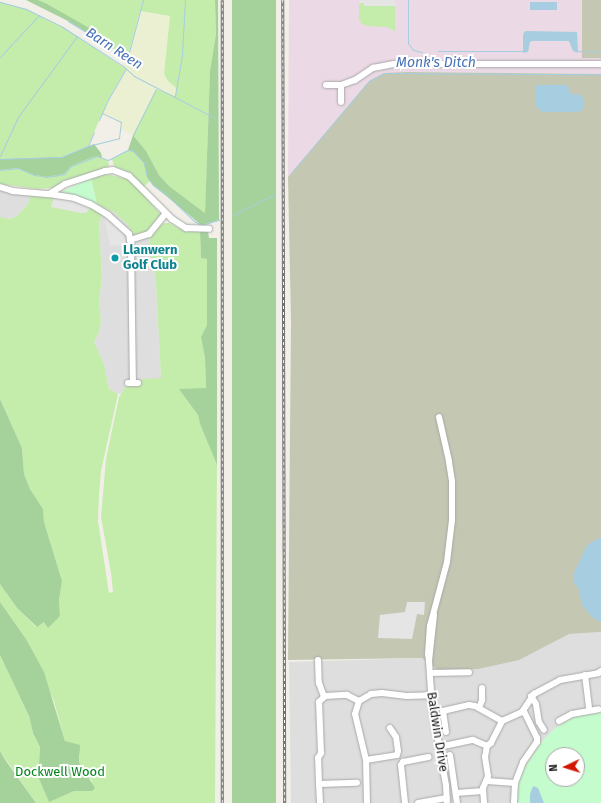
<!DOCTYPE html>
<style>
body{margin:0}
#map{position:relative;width:601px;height:803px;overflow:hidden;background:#f1efe7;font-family:"Fira Sans",sans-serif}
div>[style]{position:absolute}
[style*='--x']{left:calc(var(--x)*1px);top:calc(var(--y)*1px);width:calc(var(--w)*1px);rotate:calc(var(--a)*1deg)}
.residential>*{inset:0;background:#dfdede}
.industrial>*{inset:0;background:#ebd9e5}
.construction>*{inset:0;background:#c4c7b2;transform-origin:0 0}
.farmland>*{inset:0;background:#ebf0d2}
.grass>*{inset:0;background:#c4edac}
.forest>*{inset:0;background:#a4d29a;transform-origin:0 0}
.park>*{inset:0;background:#c4fcce}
.parking>*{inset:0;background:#e5e5e5}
.water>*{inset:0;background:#a6cde0;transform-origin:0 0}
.stream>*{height:1px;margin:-0.5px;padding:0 0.5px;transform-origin:0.5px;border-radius:0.5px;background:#a6cde0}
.roads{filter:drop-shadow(0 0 1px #a8a8a8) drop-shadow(0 0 1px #a8a8a8)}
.minor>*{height:6px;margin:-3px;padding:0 3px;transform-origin:3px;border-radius:3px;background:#fff}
.rail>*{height:2.5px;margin-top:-1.25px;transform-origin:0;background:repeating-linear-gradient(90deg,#fff 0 3px,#6f6f6f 0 6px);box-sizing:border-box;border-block:1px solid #6f6f6f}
.dots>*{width:11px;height:11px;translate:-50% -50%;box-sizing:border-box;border:2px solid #fff;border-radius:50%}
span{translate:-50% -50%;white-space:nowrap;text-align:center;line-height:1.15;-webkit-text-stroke:4px #fff;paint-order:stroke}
.culture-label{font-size:13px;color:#0d838f;font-weight:700}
.left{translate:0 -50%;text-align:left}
.street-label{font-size:13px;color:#212121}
.park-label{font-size:13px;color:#078620}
.water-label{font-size:14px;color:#4873b6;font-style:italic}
.north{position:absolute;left:545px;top:747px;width:40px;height:40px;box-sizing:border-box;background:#fff;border:1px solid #a6a6a6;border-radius:50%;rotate:266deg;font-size:11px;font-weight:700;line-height:16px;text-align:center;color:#212121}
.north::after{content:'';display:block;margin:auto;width:14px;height:18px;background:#d11700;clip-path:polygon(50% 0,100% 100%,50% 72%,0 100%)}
</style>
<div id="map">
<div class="residential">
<i style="clip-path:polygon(0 189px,31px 195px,28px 204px,17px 216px,10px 219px,0 217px)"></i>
<i style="clip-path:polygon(104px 208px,114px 212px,127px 224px,136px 237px,149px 236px,156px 283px,161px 378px,141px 385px,126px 386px,122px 393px,118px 394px,109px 389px,104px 364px,94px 342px,99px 332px,101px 321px,99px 301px,102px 278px,99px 224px)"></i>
<i style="clip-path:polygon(601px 632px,601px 710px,568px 720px,544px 739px,526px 765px,519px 780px,515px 803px,291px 803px,289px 662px,422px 658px,438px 670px,567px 634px)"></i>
</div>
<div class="industrial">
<i style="clip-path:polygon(289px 0,601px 0,601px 74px,407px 72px,369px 81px,288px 177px)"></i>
</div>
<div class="construction">
<i style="left:582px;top:0;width:19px;height:58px"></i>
<i style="clip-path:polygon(407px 72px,601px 74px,601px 632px,569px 634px,519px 660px,478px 669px,438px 670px,422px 658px,288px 660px,291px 321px,288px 177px,369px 81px,384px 73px)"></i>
</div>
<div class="farmland">
<i style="clip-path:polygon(140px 11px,170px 16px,164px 74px,168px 81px,176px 88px,175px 96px,156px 89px,133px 135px,120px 129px,121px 122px,102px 113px,126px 69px,123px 66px,131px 48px)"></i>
</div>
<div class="grass">
<i style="clip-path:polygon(38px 0,215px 0,216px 34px,210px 71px,205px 213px,169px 186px,159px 175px,146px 151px,133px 135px,156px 89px,175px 96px,176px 88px,168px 81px,164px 74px,170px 16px,140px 11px,128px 56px,112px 48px,109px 40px,86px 26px)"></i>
<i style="clip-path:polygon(0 2px,26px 9px,61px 26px,126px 69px,109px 98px,88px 146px,62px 157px,0 159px)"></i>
<i style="clip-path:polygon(359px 3px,364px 3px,365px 6px,395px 6px,395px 31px,387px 27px,367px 26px,362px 24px,359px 20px)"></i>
<i style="clip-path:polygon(128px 150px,133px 151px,144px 163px,150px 181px,143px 187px,127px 172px,114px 166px,112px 159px)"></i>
<i style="clip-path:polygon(97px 156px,108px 160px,109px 166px,52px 188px,38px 189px,0 184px,0 170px,18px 168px,34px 175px,46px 177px,64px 174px,71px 166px)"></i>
<i style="clip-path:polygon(98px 175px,111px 175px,126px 179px,134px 184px,161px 215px,145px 234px,136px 237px,127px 224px,114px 212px,97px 205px,91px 178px)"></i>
<i style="clip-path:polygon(31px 195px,54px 197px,88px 205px,102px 214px,99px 224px,102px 278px,99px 301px,101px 321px,99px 332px,94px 342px,104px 364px,109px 389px,118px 394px,101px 471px,99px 496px,98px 521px,109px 593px,113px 592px,111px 573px,101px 517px,106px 459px,119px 397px,126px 386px,141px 385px,141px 379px,161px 378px,156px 283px,149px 236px,163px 223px,169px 223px,184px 231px,200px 232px,201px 257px,207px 259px,207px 325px,201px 337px,205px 358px,206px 389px,180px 389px,198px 415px,200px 424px,217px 465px,215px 803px,36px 803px,0 751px,0 655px,29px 716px,33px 733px,40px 747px,39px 764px,36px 772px,49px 801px,74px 791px,92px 791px,92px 781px,79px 762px,80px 754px,74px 745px,65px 741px,54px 701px,26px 639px,0 602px,0 584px,17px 608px,36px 627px,44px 622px,48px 627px,60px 616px,59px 600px,62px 581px,44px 522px,43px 509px,30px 489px,24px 474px,22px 448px,0 399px,0 217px,10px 219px,17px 216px,28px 204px)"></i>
</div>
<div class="forest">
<i style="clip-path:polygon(26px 0,38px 0,47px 4px,86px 26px,109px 40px,112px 48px,68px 21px)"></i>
<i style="clip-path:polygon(215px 0,218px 0,219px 220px,201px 225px,153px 185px,147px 177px,144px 163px,133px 151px,128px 150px,133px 135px,146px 151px,159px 175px,169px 186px,205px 213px,210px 71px,216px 34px)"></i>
<i style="left:232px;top:0;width:44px;height:803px"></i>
<i style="clip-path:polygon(94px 144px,101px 153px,102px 158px,97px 156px,91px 158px,71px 166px,64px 174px,46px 177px,34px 175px,18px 168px,0 170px,0 159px,62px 157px)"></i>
<i style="clip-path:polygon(200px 232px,208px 232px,209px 238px,217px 238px,217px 465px,200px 424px,198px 415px,179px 389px,206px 388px,205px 358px,201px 337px,207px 325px,207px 259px,201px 258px)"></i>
<i style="clip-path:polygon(0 399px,22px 448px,24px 474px,30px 489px,43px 509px,44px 522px,62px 581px,59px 600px,60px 616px,48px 628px,44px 622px,37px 627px,17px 608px,0 584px)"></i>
<i style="clip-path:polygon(0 602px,26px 639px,44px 672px,65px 741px,80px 745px,79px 762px,95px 788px,92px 791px,74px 791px,49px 802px,36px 772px,39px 764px,40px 747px,33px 733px,29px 716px,0 655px)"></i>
<i style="clip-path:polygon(0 751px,6px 761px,36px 803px,0 803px)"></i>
</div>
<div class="park">
<i style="clip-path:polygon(91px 178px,97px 205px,85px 199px,59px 193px)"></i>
<i style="clip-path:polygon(evenodd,601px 711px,601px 803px,515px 803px,519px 780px,526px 765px,544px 739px,553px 730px,567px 721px,580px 715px,601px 711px,553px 755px,577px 755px,577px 779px,553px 779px,553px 755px)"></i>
</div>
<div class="parking">
<i style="clip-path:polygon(359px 0,394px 0,396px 6px,364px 6px,364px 3px,359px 3px)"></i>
<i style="clip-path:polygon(54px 197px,75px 201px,89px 206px,89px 209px,86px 213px,81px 213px,51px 207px)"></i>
<i style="clip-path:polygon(104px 214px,124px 235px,127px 243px,128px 257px,122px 257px,121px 245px,110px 246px)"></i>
<i style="clip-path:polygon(407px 602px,425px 602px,424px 615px,417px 614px,412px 639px,378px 638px,380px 615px,405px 612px)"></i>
</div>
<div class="water">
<i style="left:530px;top:2px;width:27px;height:8px"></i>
<i style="clip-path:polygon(526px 31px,577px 32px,578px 53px,573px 51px,569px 41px,532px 41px,530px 42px,528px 52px,523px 53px,523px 36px,524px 32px)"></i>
<i style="clip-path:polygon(536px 85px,567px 85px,571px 94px,581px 95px,583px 98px,583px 108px,581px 111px,577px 112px,542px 112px,536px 106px)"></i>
<i style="clip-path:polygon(601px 537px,601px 622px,592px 617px,582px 605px,578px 587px,573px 582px,574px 573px,587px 545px)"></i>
<i style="clip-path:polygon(533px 786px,538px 788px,544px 803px,530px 803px,530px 794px)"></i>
</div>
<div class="stream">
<i style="--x:408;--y:0;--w:43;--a:90"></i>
<i style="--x:408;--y:43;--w:9;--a:54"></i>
<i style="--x:413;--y:50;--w:9;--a:13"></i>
<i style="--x:0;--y:2;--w:27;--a:15"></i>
<i style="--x:26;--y:9;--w:39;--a:26"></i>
<i style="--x:61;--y:26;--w:74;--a:32.8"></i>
<i style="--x:123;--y:66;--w:15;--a:42"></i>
<i style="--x:134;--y:76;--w:91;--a:27.4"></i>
<i style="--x:68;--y:21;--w:52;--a:31.5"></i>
<i style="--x:117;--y:50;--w:13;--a:29"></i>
<i style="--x:128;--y:56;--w:58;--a:-75"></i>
<i style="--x:438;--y:51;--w:85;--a:0"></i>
<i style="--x:578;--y:51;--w:23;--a:2"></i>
<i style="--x:0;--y:57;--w:57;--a:-47.1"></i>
<i style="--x:175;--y:96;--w:42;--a:-80.3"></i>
<i style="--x:182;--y:55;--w:55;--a:-86.9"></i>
<i style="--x:99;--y:120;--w:24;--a:-66"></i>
<i style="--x:109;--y:98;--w:34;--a:-60"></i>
<i style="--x:133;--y:135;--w:51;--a:-63.4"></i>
<i style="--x:88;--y:146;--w:15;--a:-67"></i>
<i style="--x:0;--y:156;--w:43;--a:-65.2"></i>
<i style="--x:18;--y:117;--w:100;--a:-53.9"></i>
<i style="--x:0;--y:159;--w:62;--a:-1.8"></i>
<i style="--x:62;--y:157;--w:28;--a:-23"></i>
<i style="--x:88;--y:146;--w:32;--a:-14"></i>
<i style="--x:119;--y:138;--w:16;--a:-83"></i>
<i style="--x:121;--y:122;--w:21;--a:-155"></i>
<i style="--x:0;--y:170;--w:18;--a:-6"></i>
<i style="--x:18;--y:168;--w:17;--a:24"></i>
<i style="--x:34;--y:175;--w:12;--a:9"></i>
<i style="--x:46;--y:177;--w:18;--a:-9"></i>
<i style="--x:64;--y:174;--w:11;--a:-49"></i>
<i style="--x:71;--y:166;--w:28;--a:-21"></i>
<i style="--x:97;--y:156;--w:12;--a:20"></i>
<i style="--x:108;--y:160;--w:22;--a:-27"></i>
<i style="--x:128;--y:150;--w:5;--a:11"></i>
<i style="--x:133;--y:151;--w:16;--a:47"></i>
<i style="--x:144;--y:163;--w:14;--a:78"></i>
<i style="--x:147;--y:177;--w:10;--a:53"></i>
<i style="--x:153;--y:185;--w:21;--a:37"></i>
<i style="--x:170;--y:198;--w:33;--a:44"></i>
<i style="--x:194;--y:221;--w:8;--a:30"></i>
<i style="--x:201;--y:225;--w:19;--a:-16"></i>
<i style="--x:291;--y:173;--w:121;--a:-49.7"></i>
<i style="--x:369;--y:81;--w:17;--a:-28"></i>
<i style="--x:384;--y:73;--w:217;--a:0.3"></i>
<i style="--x:233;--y:215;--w:47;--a:-26.6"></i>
</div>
<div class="roads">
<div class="minor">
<i style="--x:326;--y:85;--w:15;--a:0"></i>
<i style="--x:341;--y:85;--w:15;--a:-20"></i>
<i style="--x:355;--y:80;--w:22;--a:-34"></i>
<i style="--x:373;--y:68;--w:21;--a:-11"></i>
<i style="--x:394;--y:64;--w:207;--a:0"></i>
<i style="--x:341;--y:102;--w:17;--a:-90"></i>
<i style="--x:0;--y:187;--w:14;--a:17"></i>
<i style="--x:13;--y:191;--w:36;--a:5"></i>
<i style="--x:49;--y:194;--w:19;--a:-32"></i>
<i style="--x:65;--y:184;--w:42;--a:-18"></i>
<i style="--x:105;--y:171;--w:8;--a:-7"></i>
<i style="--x:113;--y:170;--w:17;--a:21"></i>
<i style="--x:129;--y:176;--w:61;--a:45"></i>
<i style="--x:172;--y:219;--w:17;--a:33"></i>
<i style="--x:186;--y:228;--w:23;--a:2"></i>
<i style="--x:49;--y:194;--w:25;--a:9"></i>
<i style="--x:74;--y:198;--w:17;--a:21"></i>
<i style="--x:90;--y:204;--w:21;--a:31"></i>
<i style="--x:108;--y:215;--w:28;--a:42"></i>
<i style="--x:129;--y:234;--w:11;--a:80"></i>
<i style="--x:131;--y:245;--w:138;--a:89.2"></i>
<i style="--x:130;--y:240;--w:20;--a:-18"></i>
<i style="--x:149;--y:234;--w:26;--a:-51"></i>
<i style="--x:128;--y:383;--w:10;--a:0"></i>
<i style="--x:434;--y:615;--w:46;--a:96.2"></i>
<i style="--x:429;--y:661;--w:7;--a:-98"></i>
<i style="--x:428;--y:654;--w:28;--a:-86"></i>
<i style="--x:430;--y:626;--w:66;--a:-75.1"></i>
<i style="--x:447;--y:562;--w:42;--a:-83.2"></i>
<i style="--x:452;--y:520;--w:39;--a:-90"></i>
<i style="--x:452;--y:481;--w:20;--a:-99"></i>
<i style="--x:449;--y:461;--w:45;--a:-102.8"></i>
<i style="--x:318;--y:660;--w:23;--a:88"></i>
<i style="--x:319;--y:683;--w:15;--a:70"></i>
<i style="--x:429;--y:661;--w:45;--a:86.2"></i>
<i style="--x:432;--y:706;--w:80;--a:80"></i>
<i style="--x:446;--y:785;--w:18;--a:87"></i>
<i style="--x:430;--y:673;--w:39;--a:-1"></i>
<i style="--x:585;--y:675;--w:35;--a:83"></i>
<i style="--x:531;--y:696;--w:9;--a:58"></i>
<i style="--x:536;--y:704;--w:18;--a:81"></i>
<i style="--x:539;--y:722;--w:9;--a:58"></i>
<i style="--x:479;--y:708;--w:9;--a:-69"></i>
<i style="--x:482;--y:700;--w:12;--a:-90"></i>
<i style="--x:559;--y:721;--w:15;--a:-28"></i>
<i style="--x:572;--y:714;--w:27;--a:-10"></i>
<i style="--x:446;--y:732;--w:21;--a:-98"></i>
<i style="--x:443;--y:711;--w:27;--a:-13"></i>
<i style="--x:469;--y:705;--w:6;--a:9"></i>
<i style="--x:475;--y:706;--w:31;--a:29"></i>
<i style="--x:439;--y:747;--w:35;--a:-12"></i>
<i style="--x:473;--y:740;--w:15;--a:23"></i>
<i style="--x:450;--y:755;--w:49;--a:81.7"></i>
<i style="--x:366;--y:760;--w:31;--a:-9"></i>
<i style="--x:397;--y:755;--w:4;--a:-76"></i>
<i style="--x:398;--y:751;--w:14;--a:-98"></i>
<i style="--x:396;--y:737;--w:11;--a:-124"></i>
<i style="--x:487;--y:781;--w:28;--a:4"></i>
<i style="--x:515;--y:783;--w:20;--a:93"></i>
<i style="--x:515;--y:783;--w:22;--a:-69"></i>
<i style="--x:523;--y:762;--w:24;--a:-55"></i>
<i style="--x:537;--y:742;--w:4;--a:-90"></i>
<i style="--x:537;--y:738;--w:30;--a:-116"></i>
<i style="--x:319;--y:784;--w:26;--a:-92"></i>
<i style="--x:318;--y:758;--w:6;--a:-59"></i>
<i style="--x:321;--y:753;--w:51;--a:-92.2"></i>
<i style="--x:319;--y:702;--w:8;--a:-45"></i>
<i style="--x:325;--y:696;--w:22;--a:-3"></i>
<i style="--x:347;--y:695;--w:13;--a:27"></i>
<i style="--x:456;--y:793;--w:27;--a:-4"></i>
<i style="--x:320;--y:803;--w:19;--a:-93"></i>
<i style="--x:319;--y:784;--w:38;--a:-2"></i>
<i style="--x:367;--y:803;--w:43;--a:-91.3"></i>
<i style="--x:366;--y:760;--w:47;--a:-103.4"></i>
<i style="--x:355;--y:714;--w:14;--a:-73"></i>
<i style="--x:359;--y:701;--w:14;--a:-30"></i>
<i style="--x:371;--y:694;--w:11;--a:-5"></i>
<i style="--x:382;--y:693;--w:25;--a:7"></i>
<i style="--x:407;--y:696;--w:24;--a:-2"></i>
<i style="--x:405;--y:803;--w:38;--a:-96"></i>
<i style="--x:401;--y:765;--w:4;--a:-56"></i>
<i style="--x:403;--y:762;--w:26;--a:-11"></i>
<i style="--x:418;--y:803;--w:29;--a:-10"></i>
<i style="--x:484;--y:803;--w:15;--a:-94"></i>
<i style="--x:483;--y:788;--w:13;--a:-67"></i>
<i style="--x:488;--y:776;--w:19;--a:-99"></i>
<i style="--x:485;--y:757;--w:11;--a:-80"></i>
<i style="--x:487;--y:746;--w:5;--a:-37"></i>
<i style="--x:491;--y:743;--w:25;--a:-63"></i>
<i style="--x:502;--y:721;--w:22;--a:-24"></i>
<i style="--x:522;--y:712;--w:22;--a:-56"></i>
<i style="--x:534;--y:694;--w:30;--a:-28"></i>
<i style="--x:560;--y:680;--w:39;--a:-10"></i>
<i style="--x:598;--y:673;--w:4;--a:-34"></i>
</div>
</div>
<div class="rail">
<i style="--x:283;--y:0;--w:803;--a:89.86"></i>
<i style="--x:222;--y:803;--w:803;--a:-90"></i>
</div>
<div class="dots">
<i style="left:115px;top:258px;background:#0f9aa8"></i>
</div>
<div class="culture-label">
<span class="left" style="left:123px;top:258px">Llanwern<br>Golf Club</span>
</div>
<div class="street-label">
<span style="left:437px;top:732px;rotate:81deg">Baldwin Drive</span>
</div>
<div class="park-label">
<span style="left:60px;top:772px">Dockwell Wood</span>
</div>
<div class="water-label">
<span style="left:114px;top:49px;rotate:33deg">Barn Reen</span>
<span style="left:436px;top:63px">Monk's Ditch</span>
</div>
<div class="north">N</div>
</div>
